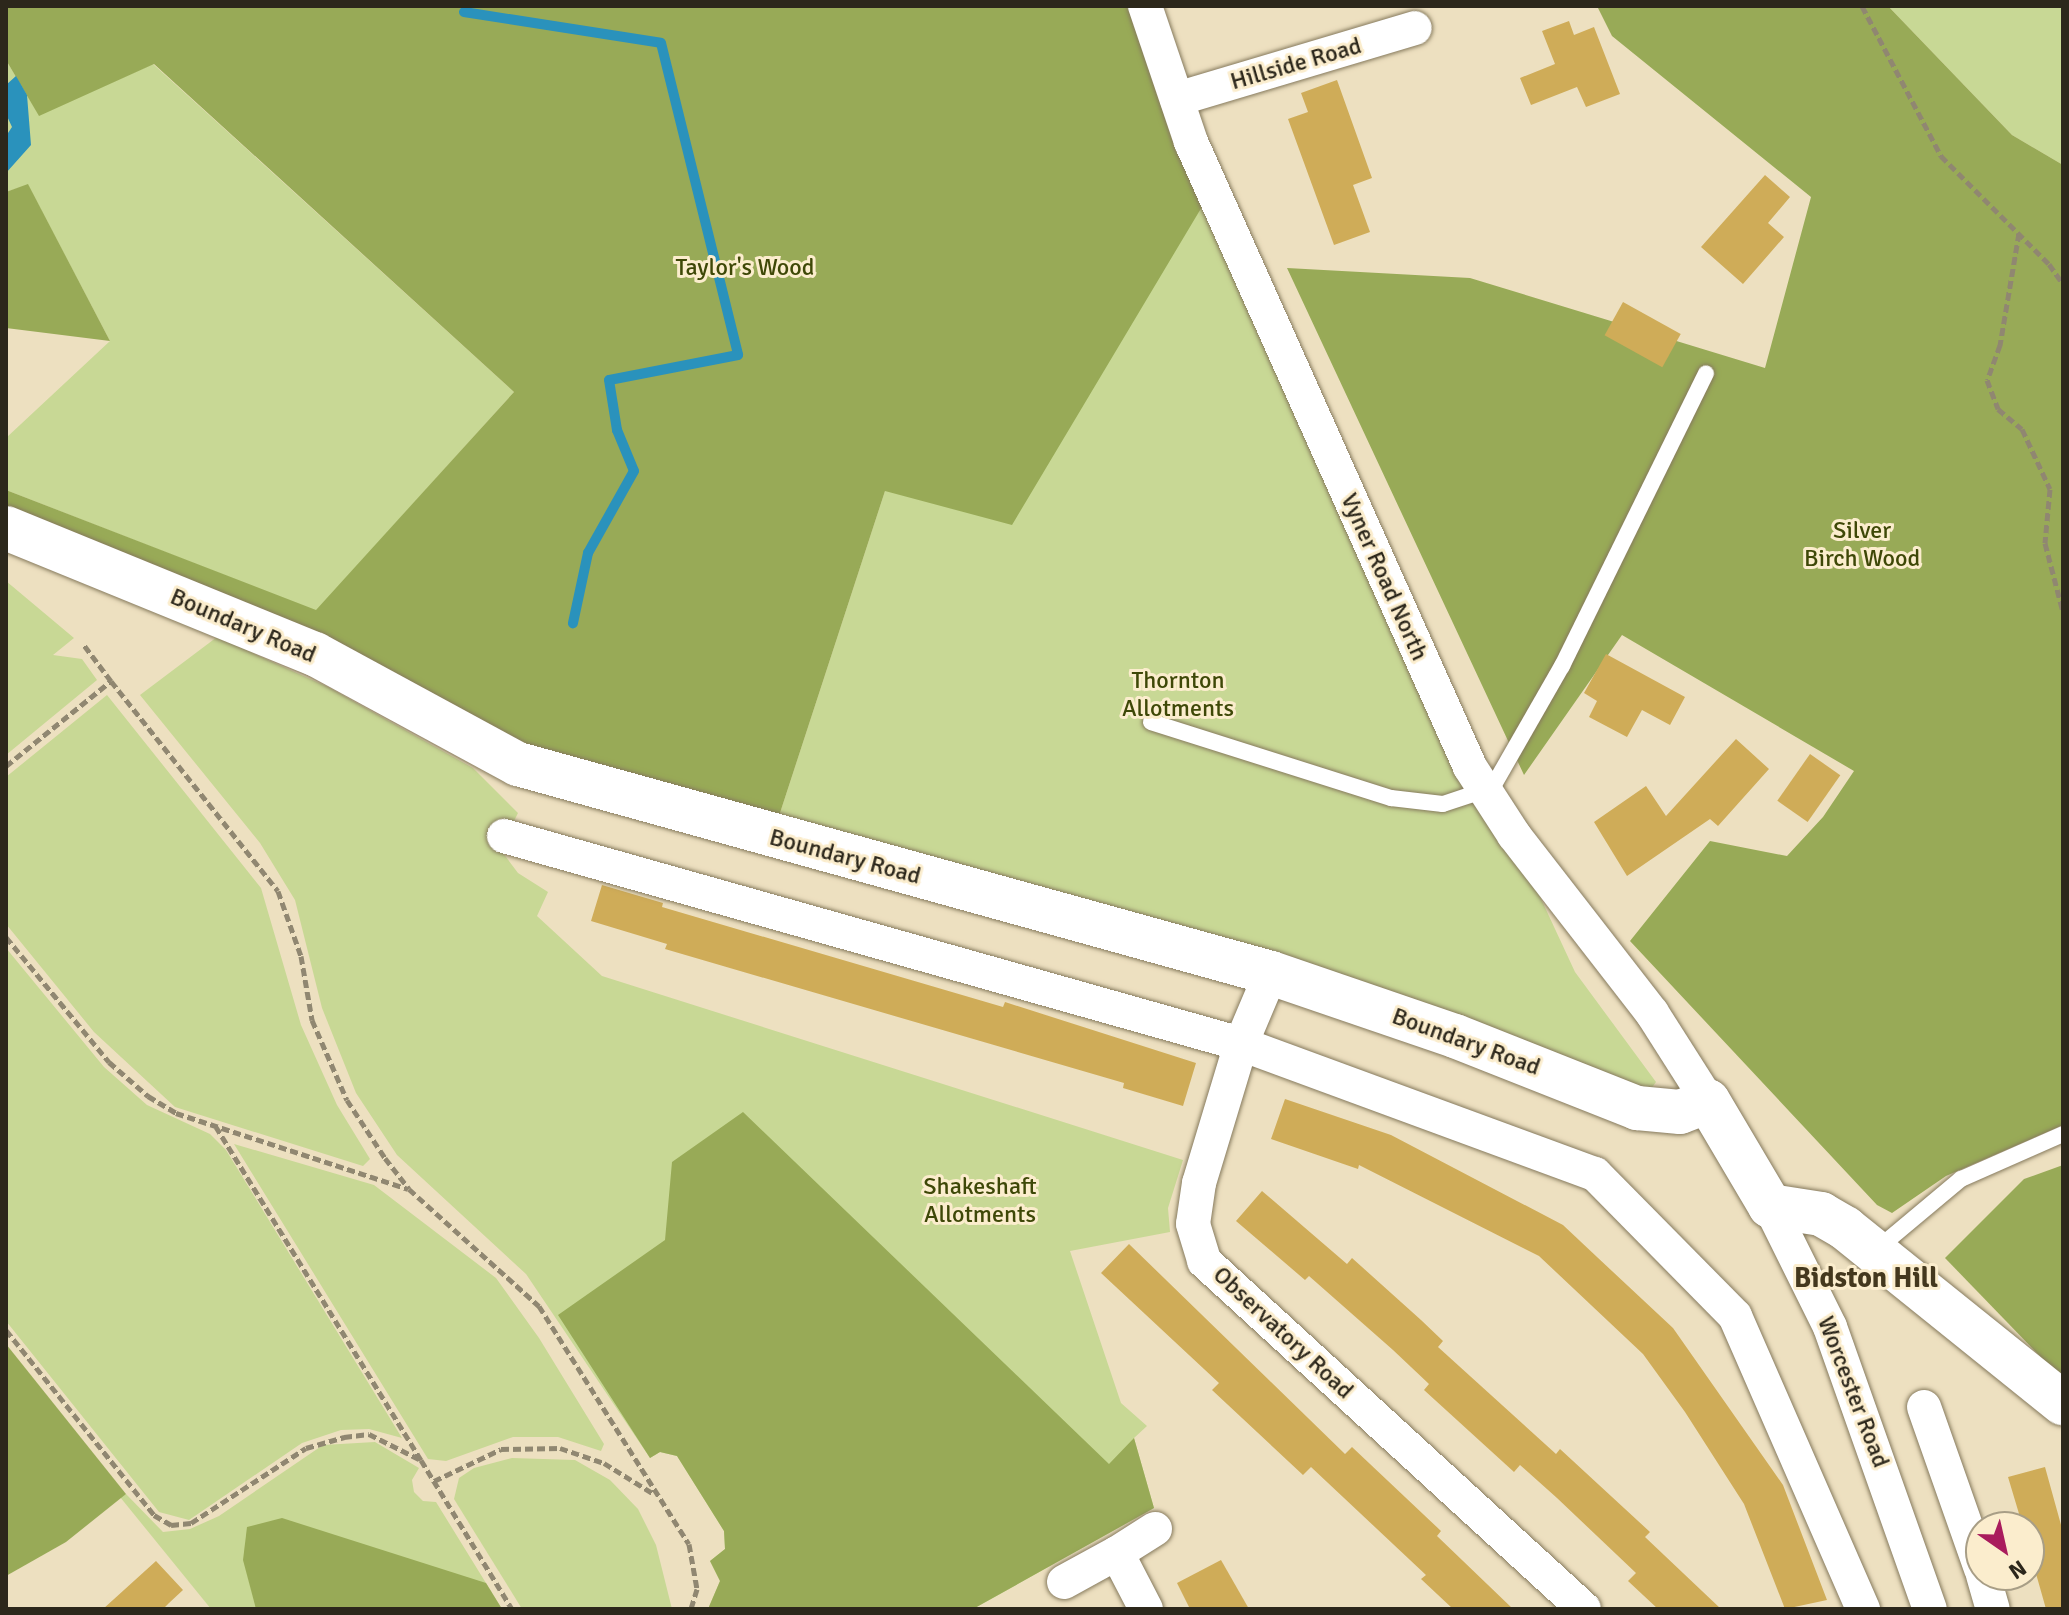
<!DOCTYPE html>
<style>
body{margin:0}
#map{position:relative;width:2069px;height:1615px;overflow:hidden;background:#ede0c0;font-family:Signika,sans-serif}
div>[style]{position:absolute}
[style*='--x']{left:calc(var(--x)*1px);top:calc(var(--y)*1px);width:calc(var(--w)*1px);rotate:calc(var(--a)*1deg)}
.green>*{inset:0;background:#c8d895}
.forest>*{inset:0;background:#98aa57}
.water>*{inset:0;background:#2a92bc}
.stream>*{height:10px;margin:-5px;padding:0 5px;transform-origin:5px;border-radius:5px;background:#2a92bc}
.building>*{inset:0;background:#cfac58;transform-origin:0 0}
.path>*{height:5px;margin-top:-2.5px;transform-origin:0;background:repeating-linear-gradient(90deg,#908771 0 8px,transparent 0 12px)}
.roads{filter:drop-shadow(0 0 2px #867a5d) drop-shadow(0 0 2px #867a5d)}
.lane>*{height:16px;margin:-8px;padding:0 8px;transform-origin:8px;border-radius:8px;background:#fff}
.street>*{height:34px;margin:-17px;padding:0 17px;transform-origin:17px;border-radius:17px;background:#fff}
.secondary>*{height:44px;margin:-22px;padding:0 22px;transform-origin:22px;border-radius:22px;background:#fff}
span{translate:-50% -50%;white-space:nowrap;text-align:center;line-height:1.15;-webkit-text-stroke:6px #fbedcd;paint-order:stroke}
.street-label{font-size:24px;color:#2c271b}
.park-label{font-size:24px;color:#3e4807}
.quarter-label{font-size:28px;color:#44381e;font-weight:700}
.frame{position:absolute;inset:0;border:8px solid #2c271b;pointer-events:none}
.north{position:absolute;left:1965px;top:1511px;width:80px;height:80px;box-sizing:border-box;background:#fbedcd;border:2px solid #a89e86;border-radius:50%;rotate:146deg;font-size:22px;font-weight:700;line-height:32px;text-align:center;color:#2c271b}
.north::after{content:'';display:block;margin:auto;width:28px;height:36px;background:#a91c5d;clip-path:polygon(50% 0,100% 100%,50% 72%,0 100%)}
</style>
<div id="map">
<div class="green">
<i style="clip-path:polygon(1888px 6px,2063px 6px,2063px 165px,2012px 135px)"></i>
<i style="clip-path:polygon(6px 60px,39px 115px,153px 64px,514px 392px,316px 611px,6px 490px,6px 438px,110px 341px,28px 185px,6px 192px)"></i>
<i style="clip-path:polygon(1212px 190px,1575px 972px,1656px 1082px,1637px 1108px,779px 816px,885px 491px)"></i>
<i style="clip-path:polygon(6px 581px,74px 638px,53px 655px,82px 659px,97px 680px,6px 755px)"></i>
<i style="clip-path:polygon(217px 637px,328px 687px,473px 768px,518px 813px,500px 849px,518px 873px,548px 892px,537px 916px,602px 976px,1183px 1160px,1168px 1208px,1170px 1232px,1070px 1251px,1121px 1403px,1147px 1426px,1134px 1438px,1154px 1508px,973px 1609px,708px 1609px,720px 1581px,710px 1561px,725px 1549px,724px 1531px,677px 1456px,660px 1452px,650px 1458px,526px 1274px,397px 1155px,356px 1093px,322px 1008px,295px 900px,260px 843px,140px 695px)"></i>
<i style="clip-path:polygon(107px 695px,261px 888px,301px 1025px,337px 1105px,370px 1159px,363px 1166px,175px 1107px,94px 1032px,6px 924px,6px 777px)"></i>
<i style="clip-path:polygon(6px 948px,104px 1067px,147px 1105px,210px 1134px,226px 1150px,402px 1438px,369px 1429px,341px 1430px,302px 1443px,189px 1520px,159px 1512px,6px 1321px)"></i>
<i style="clip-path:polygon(234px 1144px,374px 1185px,496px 1278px,539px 1338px,604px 1444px,601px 1451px,558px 1437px,513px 1437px,446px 1461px,428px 1459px)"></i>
<i style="clip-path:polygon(375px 1442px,419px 1468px,412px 1480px,414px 1492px,423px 1501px,436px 1502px,502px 1609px,211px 1609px,120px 1497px,126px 1494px,163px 1532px,190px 1529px,219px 1516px,323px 1445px)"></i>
<i style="clip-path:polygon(512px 1458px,575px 1460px,610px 1480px,638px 1509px,656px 1545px,672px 1609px,522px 1609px,454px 1499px,459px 1478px,474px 1468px)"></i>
</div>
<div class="forest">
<i style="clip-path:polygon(6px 6px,1149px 6px,1212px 190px,1012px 525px,885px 491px,779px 816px,535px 753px,6px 512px,6px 490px,316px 610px,514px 392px,154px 64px,39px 116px,6px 60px)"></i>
<i style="clip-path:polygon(1597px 6px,1888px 6px,2012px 135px,2063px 165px,2063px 1125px,1946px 1176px,1892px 1213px,1877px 1205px,1630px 941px,1710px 841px,1787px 856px,1823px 817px,1854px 771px,1622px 635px,1524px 775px,1287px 268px,1470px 278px,1765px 368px,1811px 197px,1612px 36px)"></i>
<i style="clip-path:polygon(28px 184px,110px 341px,6px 328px,6px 192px)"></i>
<i style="clip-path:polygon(743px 1112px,1109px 1464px,1134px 1438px,1154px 1508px,973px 1609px,708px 1609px,720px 1581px,710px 1561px,725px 1549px,724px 1531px,677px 1456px,660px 1452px,650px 1458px,558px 1315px,665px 1240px,672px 1162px)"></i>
<i style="clip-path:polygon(2063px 1165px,2063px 1380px,1945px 1258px,2024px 1179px)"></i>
<i style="clip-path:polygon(6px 1344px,126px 1494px,66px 1542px,6px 1576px)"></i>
<i style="clip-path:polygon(282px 1518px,486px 1583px,502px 1609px,256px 1609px,243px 1560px,247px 1527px)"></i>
</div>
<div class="water">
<i style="clip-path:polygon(16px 76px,27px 95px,31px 145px,6px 173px,6px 136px,12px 127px,6px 114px,6px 85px)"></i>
</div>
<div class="stream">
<i style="--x:464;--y:12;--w:199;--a:8.9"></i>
<i style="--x:661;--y:43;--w:321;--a:76.1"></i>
<i style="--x:738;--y:355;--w:131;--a:169"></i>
<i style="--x:609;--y:380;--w:51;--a:80.9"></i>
<i style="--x:617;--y:430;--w:44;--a:67.5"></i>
<i style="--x:634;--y:471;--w:94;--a:119.3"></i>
<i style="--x:588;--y:553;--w:72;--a:102.1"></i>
</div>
<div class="building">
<i style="clip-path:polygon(1569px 21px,1574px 35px,1594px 27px,1620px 94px,1586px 107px,1577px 87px,1531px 105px,1520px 78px,1555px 64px,1542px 31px)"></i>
<i style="clip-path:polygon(1337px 80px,1372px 178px,1353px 185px,1370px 232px,1334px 245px,1288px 119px,1308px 112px,1301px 93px)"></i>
<i style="clip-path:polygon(1765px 175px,1790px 197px,1768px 223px,1784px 237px,1743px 284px,1701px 247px)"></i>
<i style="left:1623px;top:302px;width:66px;height:38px;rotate:29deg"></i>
<i style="clip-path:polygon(1606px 654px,1685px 697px,1670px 725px,1642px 710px,1627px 737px,1589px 717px,1597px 701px,1584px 693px)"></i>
<i style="clip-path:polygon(1736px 739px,1769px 769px,1718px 826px,1710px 819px,1627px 876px,1594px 822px,1646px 786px,1666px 816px)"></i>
<i style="left:1810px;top:754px;width:37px;height:57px;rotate:35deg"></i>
<i style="clip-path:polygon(602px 885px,663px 903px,662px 907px,1003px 1007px,1005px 1002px,1196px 1063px,1183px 1106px,1123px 1088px,1124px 1083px,665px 949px,667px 944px,591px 921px)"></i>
<i style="clip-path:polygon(1285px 1099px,1391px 1135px,1563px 1225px,1597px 1257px,1673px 1328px,1783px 1485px,1827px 1600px,1785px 1609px,1744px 1504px,1685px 1412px,1643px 1354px,1539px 1256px,1359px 1165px,1358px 1169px,1271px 1139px)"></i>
<i style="clip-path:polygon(1262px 1191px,1347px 1264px,1352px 1258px,1421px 1320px,1443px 1341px,1438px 1347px,1556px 1454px,1560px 1449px,1650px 1532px,1645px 1537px,1721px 1609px,1658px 1609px,1628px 1581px,1636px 1573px,1557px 1498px,1520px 1465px,1514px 1472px,1424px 1390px,1429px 1384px,1393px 1350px,1309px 1276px,1305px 1280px,1236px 1221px)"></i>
<i style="clip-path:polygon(1129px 1244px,1345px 1454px,1352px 1447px,1441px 1531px,1437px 1536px,1513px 1609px,1453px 1609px,1421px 1579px,1426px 1575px,1311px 1467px,1303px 1475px,1212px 1390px,1219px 1383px,1101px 1273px)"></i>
<i style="clip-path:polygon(2045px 1467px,2063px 1532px,2063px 1609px,2046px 1609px,2029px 1549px,2029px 1527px,2023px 1527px,2008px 1477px)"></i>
<i style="clip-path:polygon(1221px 1560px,1249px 1609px,1190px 1609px,1177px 1583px)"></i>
<i style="clip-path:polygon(156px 1561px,183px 1590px,169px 1603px,163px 1609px,103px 1609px)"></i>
</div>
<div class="path">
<i style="--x:1862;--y:6;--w:170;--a:62.2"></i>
<i style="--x:1941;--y:156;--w:153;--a:45"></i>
<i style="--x:2049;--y:264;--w:24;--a:55"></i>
<i style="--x:2019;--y:233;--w:114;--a:99.6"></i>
<i style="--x:2000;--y:345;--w:37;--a:110"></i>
<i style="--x:1987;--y:380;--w:31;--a:69"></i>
<i style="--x:1998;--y:409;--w:31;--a:40"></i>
<i style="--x:2022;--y:429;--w:66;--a:65"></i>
<i style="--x:2050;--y:489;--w:54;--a:95.3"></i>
<i style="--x:2045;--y:543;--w:71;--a:75.4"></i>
<i style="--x:111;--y:681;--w:268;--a:51.5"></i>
<i style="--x:278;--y:891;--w:69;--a:70.5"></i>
<i style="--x:301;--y:956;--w:65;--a:80.2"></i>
<i style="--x:312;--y:1020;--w:87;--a:66.4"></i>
<i style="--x:347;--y:1100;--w:69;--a:56.8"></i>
<i style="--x:385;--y:1158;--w:39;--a:52"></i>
<i style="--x:409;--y:1189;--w:175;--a:42"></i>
<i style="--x:539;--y:1306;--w:281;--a:57.8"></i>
<i style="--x:689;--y:1544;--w:46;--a:79.9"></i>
<i style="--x:697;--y:1589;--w:21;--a:107"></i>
<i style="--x:6;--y:766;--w:135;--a:-39"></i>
<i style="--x:111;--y:681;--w:45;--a:-126.9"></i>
<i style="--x:6;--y:937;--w:162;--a:50.5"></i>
<i style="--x:109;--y:1062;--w:52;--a:41.1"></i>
<i style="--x:148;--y:1096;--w:33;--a:31"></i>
<i style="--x:176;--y:1113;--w:244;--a:18.1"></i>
<i style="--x:6;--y:1330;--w:237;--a:51.3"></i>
<i style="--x:154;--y:1515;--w:20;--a:30"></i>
<i style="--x:171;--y:1525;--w:20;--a:-6"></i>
<i style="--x:191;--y:1523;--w:137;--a:-33.1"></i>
<i style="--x:306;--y:1448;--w:40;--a:-16"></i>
<i style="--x:344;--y:1437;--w:25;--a:-7"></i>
<i style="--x:369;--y:1434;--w:58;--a:26.6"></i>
<i style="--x:421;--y:1460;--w:391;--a:-121.6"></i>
<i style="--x:421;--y:1460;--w:175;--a:58.6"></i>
<i style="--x:434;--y:1481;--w:74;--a:-25.5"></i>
<i style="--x:501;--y:1449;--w:59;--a:-1"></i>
<i style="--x:560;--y:1448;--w:46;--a:18.8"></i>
<i style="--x:604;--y:1463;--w:59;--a:31.8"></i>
</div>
<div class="roads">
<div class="lane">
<i style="--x:1151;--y:722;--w:252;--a:17.6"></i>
<i style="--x:1391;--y:798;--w:52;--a:6.6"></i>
<i style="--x:1443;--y:804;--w:44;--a:-18.4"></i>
<i style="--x:1488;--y:795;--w:149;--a:-60.2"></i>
<i style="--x:1562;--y:666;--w:326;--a:-63.8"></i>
<i style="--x:1876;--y:1250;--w:111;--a:-39.9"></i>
<i style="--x:1961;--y:1179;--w:111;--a:-23.8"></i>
</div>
<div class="street">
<i style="--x:1145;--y:6;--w:144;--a:71.3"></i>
<i style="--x:1191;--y:142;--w:684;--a:65.94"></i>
<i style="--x:1470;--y:767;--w:81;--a:57.1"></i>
<i style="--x:1514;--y:835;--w:225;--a:52.2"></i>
<i style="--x:1652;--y:1013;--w:104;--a:57.5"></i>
<i style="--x:1177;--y:99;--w:248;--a:-16.6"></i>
<i style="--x:504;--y:836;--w:766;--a:15.76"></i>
<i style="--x:1241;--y:1044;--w:377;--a:20.2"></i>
<i style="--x:1595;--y:1174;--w:199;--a:45.4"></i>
<i style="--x:1735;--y:1316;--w:320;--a:66.4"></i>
<i style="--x:1271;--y:973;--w:77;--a:112.9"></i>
<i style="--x:1241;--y:1044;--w:145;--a:106.8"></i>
<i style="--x:1199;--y:1183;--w:41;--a:98.3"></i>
<i style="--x:1193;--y:1224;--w:39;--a:73"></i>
<i style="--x:1204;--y:1261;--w:515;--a:42.48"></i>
<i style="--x:1770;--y:1206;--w:135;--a:63.6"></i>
<i style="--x:1830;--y:1327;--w:299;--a:70.5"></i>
<i style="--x:1924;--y:1407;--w:172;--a:70.6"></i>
<i style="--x:1983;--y:1575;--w:35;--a:74"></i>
<i style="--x:1064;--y:1582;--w:60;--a:-28.7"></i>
<i style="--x:1146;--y:1609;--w:63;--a:-117.4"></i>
<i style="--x:1117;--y:1553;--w:45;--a:-32.3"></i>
</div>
<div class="secondary">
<i style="--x:6;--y:528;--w:334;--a:22.2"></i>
<i style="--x:315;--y:654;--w:231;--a:28.5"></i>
<i style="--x:518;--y:764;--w:781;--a:15.51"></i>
<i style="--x:1271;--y:973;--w:194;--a:18.9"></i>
<i style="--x:1455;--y:1036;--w:196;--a:21.6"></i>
<i style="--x:1637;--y:1108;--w:43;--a:5.3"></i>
<i style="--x:1680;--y:1112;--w:30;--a:-21"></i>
<i style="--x:1708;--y:1101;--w:122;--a:59.4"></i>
<i style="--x:1770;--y:1206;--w:52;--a:8.9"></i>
<i style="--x:1821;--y:1214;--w:28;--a:30"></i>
<i style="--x:1845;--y:1228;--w:280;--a:38.8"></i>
</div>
</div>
<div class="street-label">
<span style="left:1296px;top:64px;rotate:-16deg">Hillside Road</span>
<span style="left:1384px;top:577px;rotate:66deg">Vyner Road North</span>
<span style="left:243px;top:626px;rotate:23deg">Boundary Road</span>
<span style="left:845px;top:857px;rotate:15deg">Boundary Road</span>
<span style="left:1466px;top:1042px;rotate:20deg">Boundary Road</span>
<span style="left:1283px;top:1333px;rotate:43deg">Observatory Road</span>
<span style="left:1853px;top:1392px;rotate:69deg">Worcester Road</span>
</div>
<div class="park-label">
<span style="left:745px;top:268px">Taylor's Wood</span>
<span style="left:1862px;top:545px">Silver<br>Birch Wood</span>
<span style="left:1178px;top:695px">Thornton<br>Allotments</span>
<span style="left:980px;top:1201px">Shakeshaft<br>Allotments</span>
</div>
<div class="quarter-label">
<span style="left:1866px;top:1278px">Bidston Hill</span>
</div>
<div class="frame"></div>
<div class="north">N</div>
</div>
